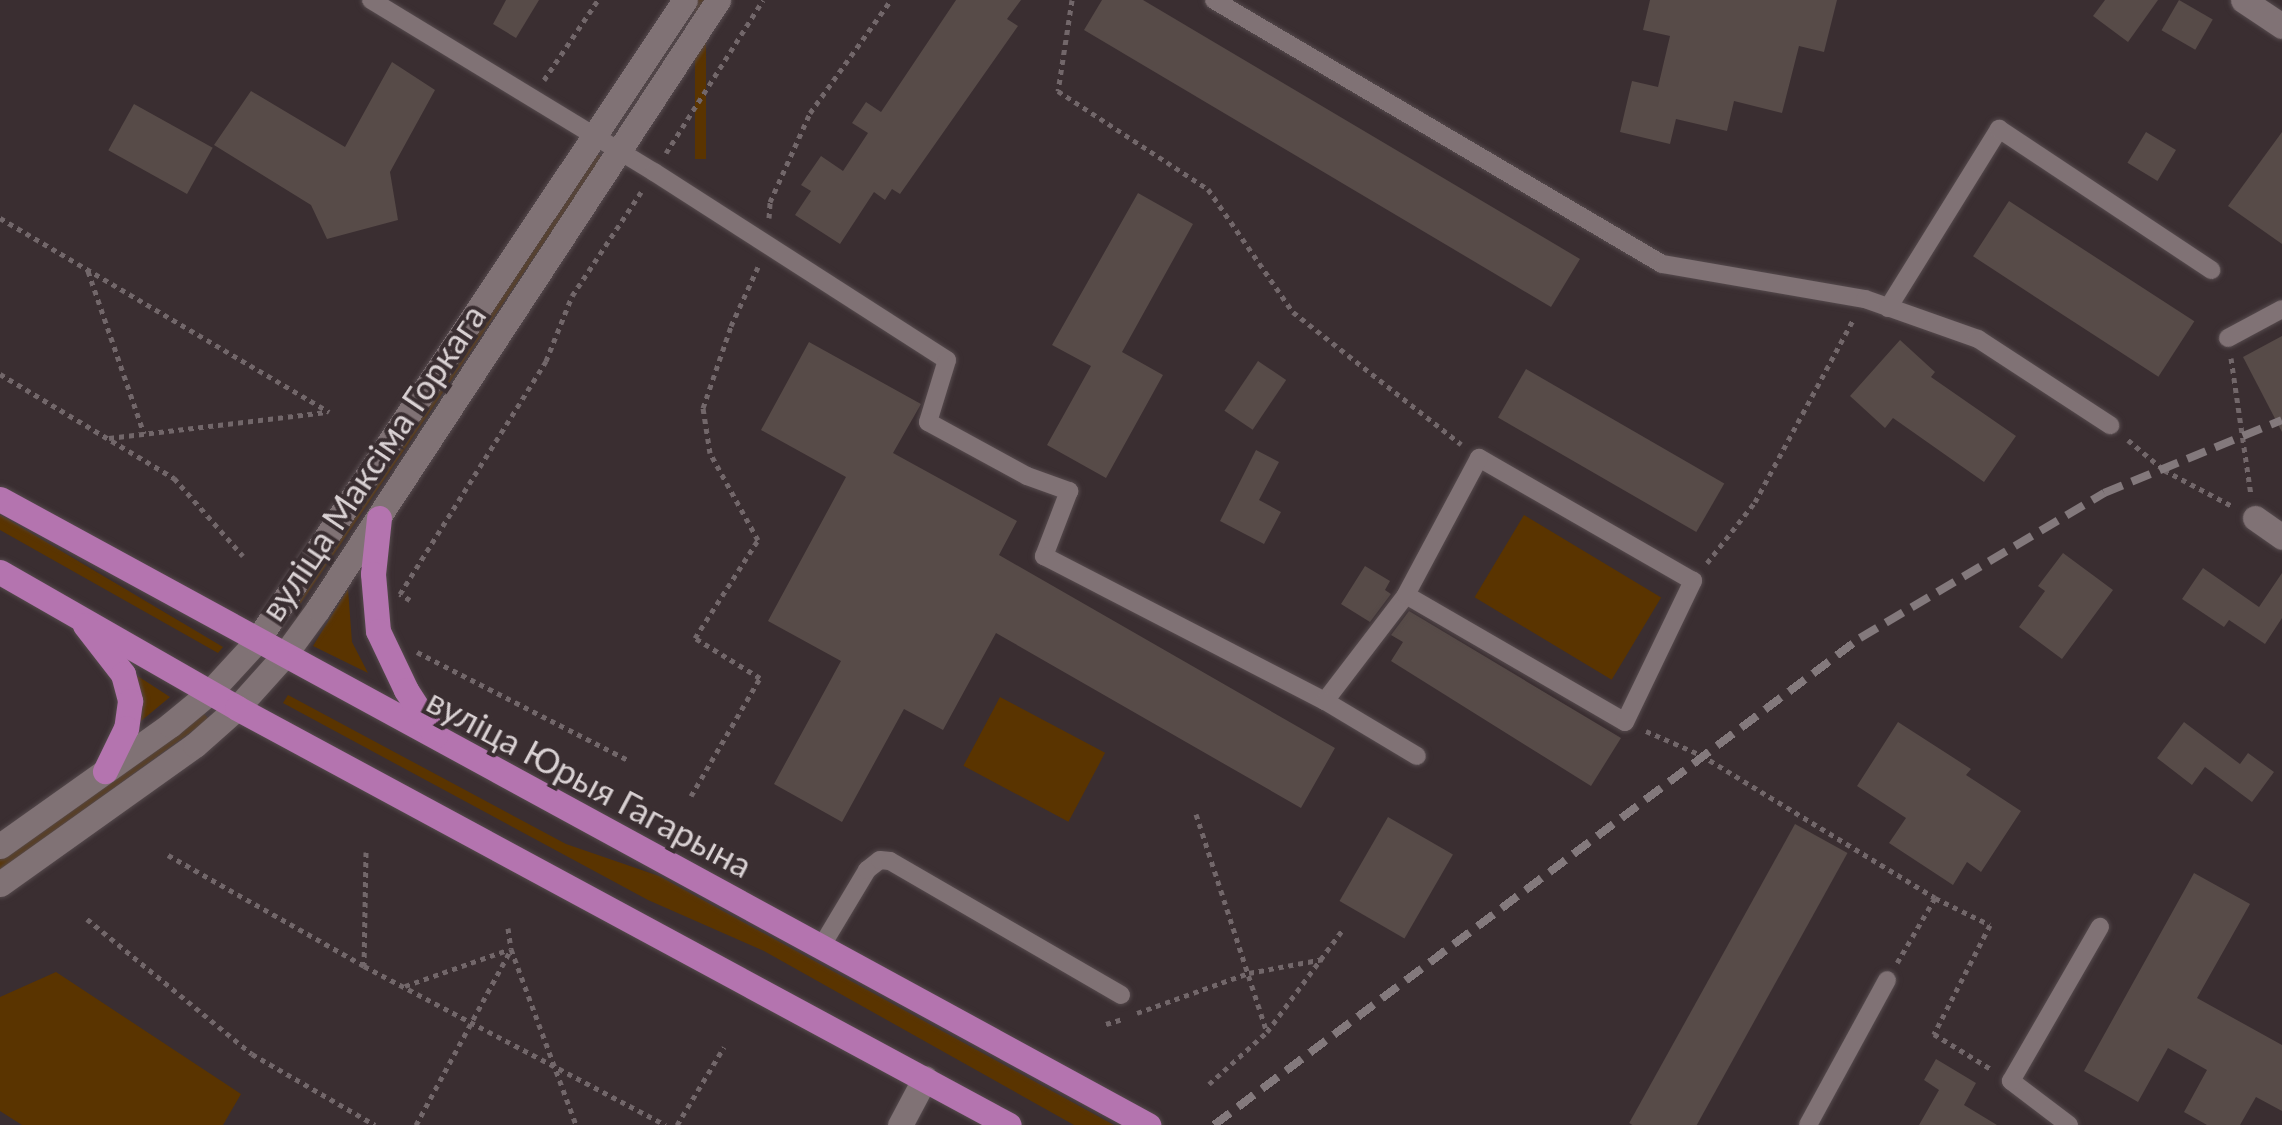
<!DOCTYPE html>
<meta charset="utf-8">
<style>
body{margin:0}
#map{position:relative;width:2282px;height:1125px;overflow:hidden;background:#3a2e31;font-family:Lato,sans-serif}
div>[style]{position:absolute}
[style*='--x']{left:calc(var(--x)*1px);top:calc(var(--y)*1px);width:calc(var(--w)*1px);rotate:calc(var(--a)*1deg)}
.green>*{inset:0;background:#5a3400;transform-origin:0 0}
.building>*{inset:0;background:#574b48;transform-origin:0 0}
.path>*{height:5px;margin-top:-2.5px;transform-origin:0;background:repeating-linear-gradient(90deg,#72676a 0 5px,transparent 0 10px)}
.roads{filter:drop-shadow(0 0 2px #554a4d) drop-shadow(0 0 2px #554a4d)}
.service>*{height:18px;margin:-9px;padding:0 9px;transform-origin:9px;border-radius:9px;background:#807275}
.minor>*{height:25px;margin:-12.5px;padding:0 12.5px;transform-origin:12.5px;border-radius:12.5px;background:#807275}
.tertiary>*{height:25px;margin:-12.5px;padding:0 12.5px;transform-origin:12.5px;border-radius:12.5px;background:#807275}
.primary>*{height:25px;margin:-12.5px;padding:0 12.5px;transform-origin:12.5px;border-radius:12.5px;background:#b474af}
.rail>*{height:8px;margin-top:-4px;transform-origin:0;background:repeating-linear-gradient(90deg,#83797c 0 20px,transparent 0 30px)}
span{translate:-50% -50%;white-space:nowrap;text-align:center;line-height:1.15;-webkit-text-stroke:8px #3a2e31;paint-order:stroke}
.street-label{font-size:35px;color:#d9d1d3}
</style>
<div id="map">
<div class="green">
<i style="left:695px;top:0;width:11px;height:159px"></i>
<i style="left:596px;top:153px;width:7px;height:546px;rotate:34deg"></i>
<i style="clip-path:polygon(0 515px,4px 517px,223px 647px,218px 653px,0 530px)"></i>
<i style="left:1524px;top:515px;width:160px;height:96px;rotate:31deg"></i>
<i style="clip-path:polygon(348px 589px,352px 642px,368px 673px,313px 646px)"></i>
<i style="clip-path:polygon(130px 671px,170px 697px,135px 726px,142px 694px)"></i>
<i style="clip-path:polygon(288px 695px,566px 844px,659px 876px,1114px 1125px,1074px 1125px,764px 951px,648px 900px,283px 703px)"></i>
<i style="left:1000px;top:697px;width:119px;height:78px;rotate:28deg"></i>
<i style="clip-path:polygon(204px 714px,209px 719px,0 870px,0 857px)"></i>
<i style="clip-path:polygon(56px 972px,241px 1094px,223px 1125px,22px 1125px,0 1111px,0 997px)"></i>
</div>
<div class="building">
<i style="clip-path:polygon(506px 0,539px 0,516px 38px,493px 24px)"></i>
<i style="clip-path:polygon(956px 0,1021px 0,1007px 19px,1018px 26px,900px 194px,892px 189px,885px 200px,874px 192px,840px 244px,795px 215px,811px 191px,801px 185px,821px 156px,843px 171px,868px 133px,852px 123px,866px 102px,881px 112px)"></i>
<i style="clip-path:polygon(1102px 0,1143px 0,1580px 259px,1551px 307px,1084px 30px)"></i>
<i style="clip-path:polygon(1650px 0,1837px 0,1824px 52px,1799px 46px,1782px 113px,1734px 101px,1727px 131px,1676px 119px,1670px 144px,1620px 132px,1632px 81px,1658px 87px,1670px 36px,1643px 30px)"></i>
<i style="clip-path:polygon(2105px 0,2158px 0,2128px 42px,2093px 16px)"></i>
<i style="left:2179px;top:0;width:39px;height:35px;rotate:30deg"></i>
<i style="clip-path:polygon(392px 62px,435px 90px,390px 172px,398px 220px,327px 239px,311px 205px,214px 145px,251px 91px,345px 147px)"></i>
<i style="left:134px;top:104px;width:90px;height:53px;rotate:29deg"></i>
<i style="left:2146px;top:132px;width:35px;height:36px;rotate:31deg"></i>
<i style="clip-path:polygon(2282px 132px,2282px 244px,2228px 206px)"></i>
<i style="clip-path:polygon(1138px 193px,1193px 224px,1122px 352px,1163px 375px,1106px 478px,1047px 445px,1091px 366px,1052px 345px)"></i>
<i style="left:2009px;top:201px;width:221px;height:66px;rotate:33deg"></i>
<i style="clip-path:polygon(2282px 336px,2282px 432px,2243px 357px)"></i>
<i style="clip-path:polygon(1900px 340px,1935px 372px,1931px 377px,2016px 436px,1984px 482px,1893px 418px,1885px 428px,1850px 396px)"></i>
<i style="clip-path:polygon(809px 342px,921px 404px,893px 453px,1017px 521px,999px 555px,1335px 748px,1301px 808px,996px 633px,943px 730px,904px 709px,842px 822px,774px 784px,841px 661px,768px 621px,846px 477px,761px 430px)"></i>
<i style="left:1258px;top:361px;width:34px;height:60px;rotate:34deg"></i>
<i style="left:1526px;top:369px;width:229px;height:56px;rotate:30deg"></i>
<i style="clip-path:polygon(1256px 450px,1279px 462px,1259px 500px,1281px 512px,1264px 544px,1220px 521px)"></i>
<i style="clip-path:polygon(2063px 553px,2113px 590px,2062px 659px,2019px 627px,2045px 591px,2038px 586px)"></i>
<i style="clip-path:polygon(1365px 566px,1390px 581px,1385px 590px,1391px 594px,1370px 622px,1341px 604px)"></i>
<i style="clip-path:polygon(2203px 568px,2259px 607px,2282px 573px,2282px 618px,2265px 644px,2229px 620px,2224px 627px,2182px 599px)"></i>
<i style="clip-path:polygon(1409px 611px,1621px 738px,1591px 786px,1391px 661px,1403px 642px,1391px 635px)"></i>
<i style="clip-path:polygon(1898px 722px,1971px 769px,1966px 775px,2021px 811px,1981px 872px,1967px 862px,1953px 885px,1889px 843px,1906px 818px,1857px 786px)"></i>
<i style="clip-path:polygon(2184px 722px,2240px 764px,2248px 753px,2274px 772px,2252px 802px,2205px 767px,2192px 785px,2157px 758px)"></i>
<i style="left:1388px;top:817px;width:75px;height:97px;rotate:30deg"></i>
<i style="left:1795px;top:824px;width:60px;height:342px;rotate:29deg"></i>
<i style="clip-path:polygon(2194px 873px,2250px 904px,2197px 998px,2282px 1045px,2282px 1111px,2256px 1097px,2240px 1125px,2207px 1125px,2184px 1112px,2207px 1070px,2168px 1048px,2138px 1102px,2084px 1071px)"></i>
<i style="clip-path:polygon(1936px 1059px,1976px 1083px,1964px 1105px,1997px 1125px,1919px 1125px,1939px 1090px,1924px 1080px)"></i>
</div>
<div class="path">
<i style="--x:1072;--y:0;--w:92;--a:98.7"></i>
<i style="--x:1058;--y:91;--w:179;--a:33.2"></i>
<i style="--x:1208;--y:189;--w:150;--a:55.4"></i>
<i style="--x:1293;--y:312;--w:214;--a:38.2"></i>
<i style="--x:544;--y:80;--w:97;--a:-56"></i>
<i style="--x:666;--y:153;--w:181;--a:-57.6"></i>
<i style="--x:0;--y:218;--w:382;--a:30.5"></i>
<i style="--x:769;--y:218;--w:16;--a:-86"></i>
<i style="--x:770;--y:202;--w:98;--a:-65.8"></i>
<i style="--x:810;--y:113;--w:139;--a:-54.4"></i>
<i style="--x:88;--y:271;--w:172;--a:71"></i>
<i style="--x:2231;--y:358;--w:138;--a:81.7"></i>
<i style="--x:0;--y:374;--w:203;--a:30.9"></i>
<i style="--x:174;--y:478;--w:104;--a:48.5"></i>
<i style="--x:109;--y:438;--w:219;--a:-6.8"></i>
<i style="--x:2128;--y:440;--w:47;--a:39.8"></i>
<i style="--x:2164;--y:470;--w:77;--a:27.9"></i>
<i style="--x:1707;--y:563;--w:78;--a:-51.8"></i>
<i style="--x:1755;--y:502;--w:207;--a:-61.7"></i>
<i style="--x:410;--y:600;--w:12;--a:-149"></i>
<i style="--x:400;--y:594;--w:275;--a:-57.9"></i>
<i style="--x:546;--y:361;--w:70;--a:-68.2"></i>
<i style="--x:572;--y:296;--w:125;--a:-56.4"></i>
<i style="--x:417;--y:652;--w:237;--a:27.1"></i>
<i style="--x:1646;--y:731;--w:60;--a:23.6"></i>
<i style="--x:1701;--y:755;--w:274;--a:31.4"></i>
<i style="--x:1935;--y:898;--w:75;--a:120.3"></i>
<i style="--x:691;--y:796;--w:137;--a:-59.7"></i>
<i style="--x:760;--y:678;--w:76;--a:-148.4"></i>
<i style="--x:695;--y:638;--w:117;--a:-57.3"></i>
<i style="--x:758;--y:540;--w:99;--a:-118.9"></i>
<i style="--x:710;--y:453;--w:46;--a:-98.8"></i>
<i style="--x:703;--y:408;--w:87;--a:-71.1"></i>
<i style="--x:731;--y:326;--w:65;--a:-65.4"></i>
<i style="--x:1196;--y:814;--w:229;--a:72"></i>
<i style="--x:366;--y:852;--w:114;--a:91"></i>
<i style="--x:364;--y:966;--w:341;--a:27.8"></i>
<i style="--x:168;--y:855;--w:225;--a:29.5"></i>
<i style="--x:1935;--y:898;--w:61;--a:26.1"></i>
<i style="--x:1990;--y:925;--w:123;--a:117.2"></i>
<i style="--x:1934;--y:1034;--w:67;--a:31.6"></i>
<i style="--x:87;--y:919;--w:213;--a:39.3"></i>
<i style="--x:252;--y:1054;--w:142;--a:30"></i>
<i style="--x:508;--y:928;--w:21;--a:82"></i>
<i style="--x:511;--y:949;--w:188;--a:69.7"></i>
<i style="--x:405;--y:986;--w:109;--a:-19.3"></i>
<i style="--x:1137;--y:1013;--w:119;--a:-19.7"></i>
<i style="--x:1249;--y:973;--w:76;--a:-10.6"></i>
<i style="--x:1106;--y:1024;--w:17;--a:-17"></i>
<i style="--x:1209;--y:1084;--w:78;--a:-41.9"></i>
<i style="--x:1267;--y:1032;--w:129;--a:-53.5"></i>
<i style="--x:416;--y:1125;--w:200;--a:-61.6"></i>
<i style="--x:677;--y:1125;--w:91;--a:-58.9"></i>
</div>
<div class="roads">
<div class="service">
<i style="--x:371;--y:0;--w:331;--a:31.3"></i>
<i style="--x:654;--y:172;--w:348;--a:32.7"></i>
<i style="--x:947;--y:360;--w:65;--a:107"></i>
<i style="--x:928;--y:422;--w:113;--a:28.6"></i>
<i style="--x:1027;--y:476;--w:45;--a:19.7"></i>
<i style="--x:1069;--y:491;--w:70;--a:111"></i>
<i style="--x:1044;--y:556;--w:316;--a:27.3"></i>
<i style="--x:1325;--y:701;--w:133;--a:-52.6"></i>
<i style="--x:1406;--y:595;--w:253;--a:30.1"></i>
<i style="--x:1625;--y:722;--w:157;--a:-64.3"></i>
<i style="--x:1693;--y:581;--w:247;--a:-150.1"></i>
<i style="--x:1479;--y:458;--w:155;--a:118.1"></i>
<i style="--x:1214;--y:0;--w:520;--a:30.51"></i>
<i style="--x:1662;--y:264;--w:206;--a:9.8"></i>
<i style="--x:1865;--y:299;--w:120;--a:19.5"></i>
<i style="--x:1978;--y:339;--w:158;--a:33.1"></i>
<i style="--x:1888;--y:308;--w:211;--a:-58.2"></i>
<i style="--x:1999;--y:129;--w:255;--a:33.6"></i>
<i style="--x:2228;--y:338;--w:61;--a:-28.2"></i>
<i style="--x:1325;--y:701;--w:107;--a:30.9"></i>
<i style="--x:821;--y:947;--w:90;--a:-59.1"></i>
<i style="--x:867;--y:870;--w:16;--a:-38"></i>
<i style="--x:880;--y:860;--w:10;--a:6"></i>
<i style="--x:890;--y:861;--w:267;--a:30.1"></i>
<i style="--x:1808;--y:1125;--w:165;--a:-61.4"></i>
<i style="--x:2069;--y:1125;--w:73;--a:-142.8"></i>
<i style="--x:2011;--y:1081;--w:178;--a:-60"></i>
</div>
<div class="minor">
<i style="--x:2243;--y:0;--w:47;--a:33.7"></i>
<i style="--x:2255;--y:518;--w:33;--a:35"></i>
<i style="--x:900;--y:1125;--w:53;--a:-62"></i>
</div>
<div class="tertiary">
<i style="--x:0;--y:846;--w:209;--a:-35.4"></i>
<i style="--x:170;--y:725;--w:52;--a:-39.5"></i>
<i style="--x:210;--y:692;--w:68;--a:-47.4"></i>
<i style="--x:256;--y:642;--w:772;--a:-56.25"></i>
<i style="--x:0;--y:884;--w:239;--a:-35.5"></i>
<i style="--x:195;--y:745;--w:56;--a:-41.4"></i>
<i style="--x:237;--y:708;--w:69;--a:-48"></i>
<i style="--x:283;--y:657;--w:59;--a:-53.9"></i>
<i style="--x:318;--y:609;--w:729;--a:-56.7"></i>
</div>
<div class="primary">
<i style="--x:0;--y:499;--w:1308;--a:28.6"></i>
<i style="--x:379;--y:518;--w:56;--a:96.1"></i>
<i style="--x:373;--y:574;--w:57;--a:85"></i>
<i style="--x:378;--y:631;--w:65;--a:64.6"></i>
<i style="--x:406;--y:690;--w:54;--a:57.2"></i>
<i style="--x:0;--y:572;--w:273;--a:29.8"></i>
<i style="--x:237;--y:708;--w:877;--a:28.38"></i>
<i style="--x:85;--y:625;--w:62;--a:52.2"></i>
<i style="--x:123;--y:674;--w:28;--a:75"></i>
<i style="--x:130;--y:701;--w:27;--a:98"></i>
<i style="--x:126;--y:728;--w:48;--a:116"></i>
</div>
</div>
<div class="rail">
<i style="--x:1214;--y:1125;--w:809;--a:-37.01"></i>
<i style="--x:1860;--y:638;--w:284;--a:-30.7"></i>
<i style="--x:2104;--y:493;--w:192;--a:-22.3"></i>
</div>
<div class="street-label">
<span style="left:372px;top:462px;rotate:-56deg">вуліца Максіма Горкага</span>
<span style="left:590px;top:782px;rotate:28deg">вуліца Юрыя Гагарына</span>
</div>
</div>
